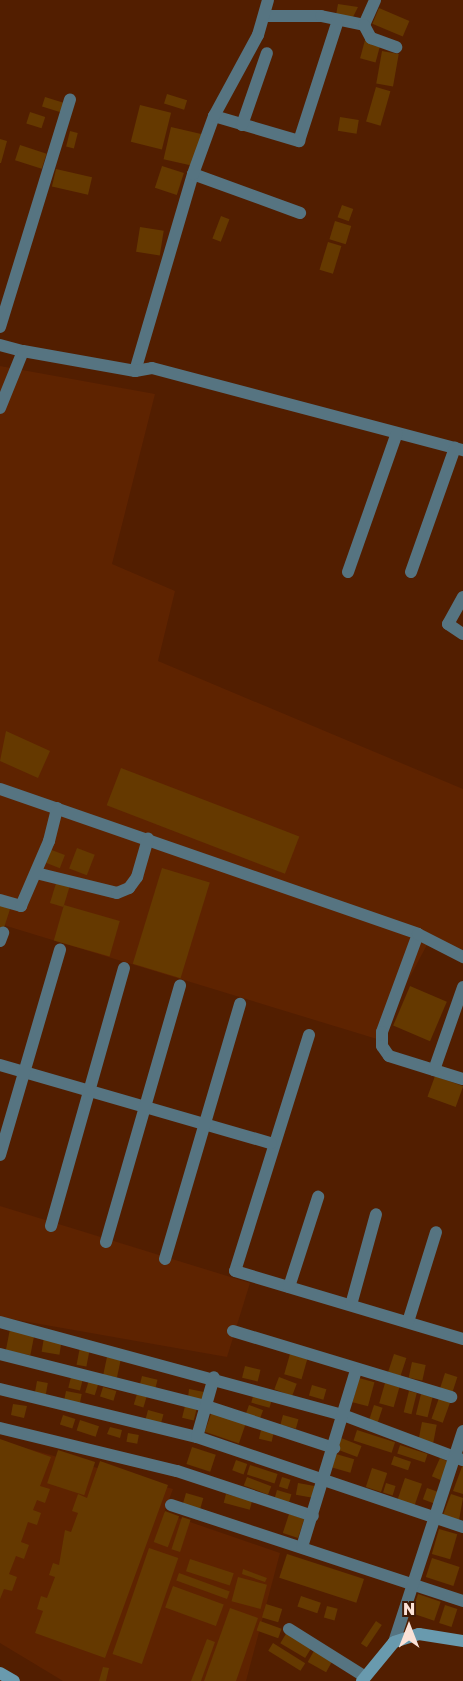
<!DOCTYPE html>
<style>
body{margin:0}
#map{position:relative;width:463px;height:1681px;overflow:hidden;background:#521e00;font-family:"Golos Text",sans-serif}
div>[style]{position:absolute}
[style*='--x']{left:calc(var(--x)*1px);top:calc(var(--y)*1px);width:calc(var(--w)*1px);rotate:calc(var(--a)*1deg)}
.built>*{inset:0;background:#5e2300}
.building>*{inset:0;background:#653900;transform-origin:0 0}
.street>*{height:12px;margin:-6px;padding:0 6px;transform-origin:6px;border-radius:6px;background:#567481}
.secondary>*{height:12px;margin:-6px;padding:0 6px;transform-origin:6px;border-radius:6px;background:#699aae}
span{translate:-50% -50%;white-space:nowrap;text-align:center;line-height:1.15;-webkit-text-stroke:4.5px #401a06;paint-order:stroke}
.north{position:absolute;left:379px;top:1597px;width:60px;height:60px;-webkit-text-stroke:4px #401a06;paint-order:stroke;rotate:0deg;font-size:16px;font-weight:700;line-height:24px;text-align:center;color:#fce2d7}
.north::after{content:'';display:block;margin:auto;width:21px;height:27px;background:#fce2d7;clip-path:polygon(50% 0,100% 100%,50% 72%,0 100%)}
</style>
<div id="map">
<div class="built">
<i style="clip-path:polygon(0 366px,155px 394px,112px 564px,175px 591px,158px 661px,463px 789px,463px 952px,429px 941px,377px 1039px,0 924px)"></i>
<i style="clip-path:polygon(0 1206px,250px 1283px,227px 1357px,0 1317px)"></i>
<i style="clip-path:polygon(0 1441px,173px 1489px,164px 1513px,280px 1553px,246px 1681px,63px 1681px,0 1643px)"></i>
</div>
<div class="building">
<i style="clip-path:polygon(338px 4px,358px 7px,353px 17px,336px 15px)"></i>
<i style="left:379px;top:8px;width:33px;height:17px;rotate:23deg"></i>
<i style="left:365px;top:40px;width:16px;height:19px;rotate:15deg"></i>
<i style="left:382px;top:51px;width:17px;height:33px;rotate:10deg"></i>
<i style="left:376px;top:87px;width:15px;height:36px;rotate:16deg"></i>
<i style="left:167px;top:94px;width:21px;height:10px;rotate:17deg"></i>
<i style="left:45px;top:97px;width:21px;height:10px;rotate:17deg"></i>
<i style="left:140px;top:105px;width:32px;height:38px;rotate:14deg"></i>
<i style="left:30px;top:112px;width:16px;height:12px;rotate:18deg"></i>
<i style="left:340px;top:117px;width:19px;height:14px;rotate:9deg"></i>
<i style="left:171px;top:127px;width:32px;height:33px;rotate:13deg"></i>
<i style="left:70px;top:131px;width:8px;height:16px;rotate:14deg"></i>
<i style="clip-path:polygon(0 139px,7px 141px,1px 163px,0 163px)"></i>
<i style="left:20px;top:145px;width:28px;height:16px;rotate:18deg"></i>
<i style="left:162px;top:166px;width:23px;height:23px;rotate:18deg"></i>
<i style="left:56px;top:169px;width:37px;height:18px;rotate:13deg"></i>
<i style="left:342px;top:205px;width:12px;height:13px;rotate:20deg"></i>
<i style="left:221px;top:216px;width:9px;height:24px;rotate:21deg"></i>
<i style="left:335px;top:221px;width:17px;height:19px;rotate:17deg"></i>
<i style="left:140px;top:227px;width:24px;height:25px;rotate:9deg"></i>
<i style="left:328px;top:242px;width:14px;height:29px;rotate:17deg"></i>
<i style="clip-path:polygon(6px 731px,50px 751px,38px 778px,0 761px)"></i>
<i style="left:121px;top:768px;width:191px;height:40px;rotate:21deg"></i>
<i style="left:77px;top:848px;width:19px;height:22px;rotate:21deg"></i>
<i style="left:49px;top:849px;width:17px;height:14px;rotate:21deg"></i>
<i style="left:162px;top:868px;width:50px;height:100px;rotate:17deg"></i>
<i style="left:57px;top:880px;width:14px;height:24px;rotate:17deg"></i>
<i style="clip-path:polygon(0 905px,10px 909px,3px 931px,0 930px)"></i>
<i style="left:64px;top:905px;width:58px;height:37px;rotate:16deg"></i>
<i style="left:410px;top:986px;width:40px;height:43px;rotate:23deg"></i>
<i style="left:435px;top:1076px;width:30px;height:22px;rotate:20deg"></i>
<i style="left:10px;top:1329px;width:25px;height:22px;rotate:11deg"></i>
<i style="left:44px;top:1337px;width:18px;height:15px;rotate:9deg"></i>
<i style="left:80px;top:1347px;width:10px;height:18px;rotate:11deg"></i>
<i style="left:290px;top:1354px;width:18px;height:21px;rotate:16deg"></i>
<i style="left:394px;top:1354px;width:13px;height:19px;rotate:18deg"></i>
<i style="left:107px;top:1357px;width:14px;height:18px;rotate:12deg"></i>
<i style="left:412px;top:1362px;width:14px;height:16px;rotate:12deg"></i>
<i style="left:245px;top:1366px;width:16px;height:12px;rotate:14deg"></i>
<i style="left:445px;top:1373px;width:13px;height:17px;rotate:18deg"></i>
<i style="left:142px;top:1376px;width:16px;height:9px;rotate:14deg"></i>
<i style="left:71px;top:1377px;width:12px;height:11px;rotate:14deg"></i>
<i style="left:279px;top:1377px;width:19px;height:13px;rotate:21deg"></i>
<i style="left:359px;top:1378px;width:16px;height:25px;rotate:15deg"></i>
<i style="left:89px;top:1380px;width:10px;height:13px;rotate:17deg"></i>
<i style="left:37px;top:1381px;width:11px;height:12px;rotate:10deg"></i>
<i style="left:385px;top:1383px;width:15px;height:21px;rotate:16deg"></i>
<i style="left:312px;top:1385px;width:15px;height:11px;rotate:16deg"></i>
<i style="left:103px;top:1387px;width:14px;height:10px;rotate:17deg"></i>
<i style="clip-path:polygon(189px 1389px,204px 1392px,202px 1400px,188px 1398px)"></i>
<i style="left:66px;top:1391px;width:16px;height:11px;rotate:11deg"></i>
<i style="left:409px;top:1391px;width:8px;height:22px;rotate:14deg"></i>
<i style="left:254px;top:1393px;width:19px;height:10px;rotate:16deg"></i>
<i style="left:137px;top:1394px;width:10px;height:11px;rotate:17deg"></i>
<i style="left:421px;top:1394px;width:12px;height:21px;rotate:14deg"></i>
<i style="left:439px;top:1398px;width:12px;height:22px;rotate:20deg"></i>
<i style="clip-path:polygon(13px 1404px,27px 1406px,24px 1418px,11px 1415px)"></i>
<i style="left:249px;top:1405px;width:15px;height:9px;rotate:20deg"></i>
<i style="left:374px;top:1405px;width:9px;height:16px;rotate:18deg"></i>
<i style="left:185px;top:1406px;width:12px;height:12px;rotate:14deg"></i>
<i style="left:148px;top:1410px;width:16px;height:10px;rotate:15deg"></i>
<i style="left:212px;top:1411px;width:36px;height:22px;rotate:19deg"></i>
<i style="left:63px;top:1415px;width:13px;height:10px;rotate:18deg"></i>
<i style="left:283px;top:1415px;width:16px;height:10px;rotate:15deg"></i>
<i style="left:80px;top:1420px;width:20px;height:11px;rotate:18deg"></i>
<i style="left:422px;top:1422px;width:15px;height:18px;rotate:11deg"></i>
<i style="clip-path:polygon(110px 1427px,122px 1430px,120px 1438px,107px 1434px)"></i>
<i style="left:261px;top:1430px;width:13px;height:9px;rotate:13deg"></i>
<i style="left:357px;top:1430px;width:40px;height:11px;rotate:18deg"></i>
<i style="left:128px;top:1433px;width:11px;height:9px;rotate:10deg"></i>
<i style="left:341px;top:1438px;width:22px;height:12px;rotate:21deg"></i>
<i style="clip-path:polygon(0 1439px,51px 1457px,40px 1486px,50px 1489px,45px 1503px,37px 1500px,33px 1510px,41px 1513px,37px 1525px,28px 1522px,21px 1542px,29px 1545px,24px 1559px,16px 1556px,9px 1574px,17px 1577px,12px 1591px,4px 1589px,0 1599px)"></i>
<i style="left:400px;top:1445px;width:29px;height:9px;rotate:18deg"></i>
<i style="left:192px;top:1447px;width:25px;height:18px;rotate:18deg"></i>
<i style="left:58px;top:1450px;width:39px;height:35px;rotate:18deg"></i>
<i style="left:336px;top:1454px;width:19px;height:14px;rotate:16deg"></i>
<i style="left:394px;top:1456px;width:18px;height:9px;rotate:19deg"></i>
<i style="left:440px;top:1458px;width:10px;height:20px;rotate:24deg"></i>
<i style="left:236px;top:1460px;width:12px;height:11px;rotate:20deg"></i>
<i style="clip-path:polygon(100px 1461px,168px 1485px,105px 1658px,35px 1633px,43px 1611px,37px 1609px,41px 1596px,47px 1598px,55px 1577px,49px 1575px,53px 1563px,59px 1565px,65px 1530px,71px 1532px,78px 1513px,72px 1511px,78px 1494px,87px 1498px)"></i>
<i style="clip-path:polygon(463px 1464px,463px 1494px,453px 1491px)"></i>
<i style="left:250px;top:1465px;width:29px;height:10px;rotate:18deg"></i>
<i style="left:372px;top:1468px;width:16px;height:20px;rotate:18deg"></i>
<i style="left:247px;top:1477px;width:26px;height:9px;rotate:21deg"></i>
<i style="left:282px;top:1477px;width:9px;height:10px;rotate:18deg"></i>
<i style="left:405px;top:1478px;width:18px;height:23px;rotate:19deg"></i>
<i style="left:298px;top:1483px;width:17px;height:12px;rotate:10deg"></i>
<i style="left:386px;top:1483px;width:10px;height:10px;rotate:17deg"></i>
<i style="left:427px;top:1488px;width:12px;height:12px;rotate:20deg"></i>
<i style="left:277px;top:1490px;width:15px;height:9px;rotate:16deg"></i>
<i style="left:186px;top:1493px;width:18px;height:12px;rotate:16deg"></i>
<i style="left:226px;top:1494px;width:27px;height:9px;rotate:15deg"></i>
<i style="clip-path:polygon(451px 1494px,463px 1498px,459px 1520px,443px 1515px)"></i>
<i style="left:165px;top:1511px;width:15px;height:33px;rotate:20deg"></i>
<i style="left:289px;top:1514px;width:16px;height:20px;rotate:18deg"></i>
<i style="left:182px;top:1517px;width:9px;height:34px;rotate:18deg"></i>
<i style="left:439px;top:1529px;width:19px;height:26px;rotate:16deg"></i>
<i style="left:149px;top:1548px;width:31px;height:112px;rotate:19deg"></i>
<i style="left:287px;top:1554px;width:81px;height:25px;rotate:18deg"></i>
<i style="left:432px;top:1558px;width:29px;height:20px;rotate:18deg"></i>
<i style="left:190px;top:1559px;width:46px;height:13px;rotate:18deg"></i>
<i style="clip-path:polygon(243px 1569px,267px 1578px,265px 1582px,242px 1574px)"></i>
<i style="left:179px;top:1573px;width:54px;height:8px;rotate:20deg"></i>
<i style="left:238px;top:1577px;width:30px;height:25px;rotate:15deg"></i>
<i style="left:173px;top:1586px;width:54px;height:23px;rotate:20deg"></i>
<i style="left:418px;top:1594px;width:24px;height:20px;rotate:19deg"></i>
<i style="left:301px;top:1596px;width:21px;height:11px;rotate:19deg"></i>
<i style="left:266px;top:1604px;width:17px;height:14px;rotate:17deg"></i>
<i style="left:445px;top:1605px;width:13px;height:19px;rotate:18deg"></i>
<i style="left:327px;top:1606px;width:11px;height:12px;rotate:15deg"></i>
<i style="clip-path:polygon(230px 1608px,258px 1618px,236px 1681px,204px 1681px)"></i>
<i style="left:260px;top:1621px;width:23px;height:10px;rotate:20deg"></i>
<i style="left:376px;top:1621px;width:7px;height:27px;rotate:34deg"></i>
<i style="left:287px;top:1632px;width:29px;height:13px;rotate:31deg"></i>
<i style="clip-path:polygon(207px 1639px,215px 1642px,201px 1681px,191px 1681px)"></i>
<i style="left:273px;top:1643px;width:38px;height:9px;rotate:32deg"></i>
<i style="left:315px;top:1649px;width:21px;height:15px;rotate:29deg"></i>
<i style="clip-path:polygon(103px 1667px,109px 1668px,106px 1681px,99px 1681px)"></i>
</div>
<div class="street">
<i style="--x:264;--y:16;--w:57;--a:0"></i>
<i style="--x:321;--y:16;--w:44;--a:11.8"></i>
<i style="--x:364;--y:25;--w:27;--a:-66"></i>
<i style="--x:364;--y:25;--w:15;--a:62"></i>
<i style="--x:371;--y:38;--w:27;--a:20"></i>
<i style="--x:214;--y:116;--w:89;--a:16.4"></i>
<i style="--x:299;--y:141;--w:127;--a:-72.1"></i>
<i style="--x:242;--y:125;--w:76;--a:-70.9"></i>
<i style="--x:193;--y:174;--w:114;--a:20"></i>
<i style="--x:0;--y:327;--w:238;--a:-72.9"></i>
<i style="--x:0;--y:345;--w:24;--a:15"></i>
<i style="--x:135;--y:371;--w:205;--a:-73.6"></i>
<i style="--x:193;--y:174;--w:62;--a:-70.1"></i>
<i style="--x:214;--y:116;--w:92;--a:-61.5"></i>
<i style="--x:258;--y:35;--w:36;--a:-74"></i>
<i style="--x:0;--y:408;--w:61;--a:-68"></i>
<i style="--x:23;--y:351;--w:114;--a:10.1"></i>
<i style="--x:135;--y:371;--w:17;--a:-10"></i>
<i style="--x:152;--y:368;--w:322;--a:14.8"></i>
<i style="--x:348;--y:572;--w:147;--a:-70.6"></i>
<i style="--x:411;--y:572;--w:132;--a:-70.5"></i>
<i style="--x:463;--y:597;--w:31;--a:119"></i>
<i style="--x:448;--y:624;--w:18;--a:34"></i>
<i style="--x:0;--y:789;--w:442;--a:19.1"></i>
<i style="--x:418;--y:934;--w:104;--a:110.2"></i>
<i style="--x:382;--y:1032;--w:14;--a:90"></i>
<i style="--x:382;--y:1046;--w:12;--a:55"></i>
<i style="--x:389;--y:1056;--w:77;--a:17.3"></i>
<i style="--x:36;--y:873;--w:83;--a:13.9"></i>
<i style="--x:117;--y:893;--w:13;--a:-23"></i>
<i style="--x:129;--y:888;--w:14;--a:-54"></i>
<i style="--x:137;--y:877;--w:40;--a:-74"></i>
<i style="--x:0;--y:900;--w:22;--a:16"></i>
<i style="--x:21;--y:906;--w:71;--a:-66.7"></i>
<i style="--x:49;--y:841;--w:34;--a:-76"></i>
<i style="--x:418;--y:934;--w:51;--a:27.1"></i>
<i style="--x:0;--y:941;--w:9;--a:-69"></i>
<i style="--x:309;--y:1035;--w:247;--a:107.4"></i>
<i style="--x:235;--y:1271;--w:238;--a:16.6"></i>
<i style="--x:0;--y:1065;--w:282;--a:16.1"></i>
<i style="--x:434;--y:1070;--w:88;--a:-70.7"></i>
<i style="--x:0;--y:1155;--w:214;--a:-73.7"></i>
<i style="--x:51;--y:1226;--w:268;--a:-74.2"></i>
<i style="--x:106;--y:1242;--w:267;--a:-73.9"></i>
<i style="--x:165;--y:1259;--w:266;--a:-73.6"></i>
<i style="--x:289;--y:1287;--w:95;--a:-72.1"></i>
<i style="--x:351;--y:1305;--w:94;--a:-74.6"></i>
<i style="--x:0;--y:1322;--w:355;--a:15.2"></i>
<i style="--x:343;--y:1415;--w:128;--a:20.6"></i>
<i style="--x:408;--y:1322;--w:94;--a:-72.7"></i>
<i style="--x:233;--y:1331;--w:228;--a:16.8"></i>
<i style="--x:0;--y:1354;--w:212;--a:14.2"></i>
<i style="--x:206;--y:1406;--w:135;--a:18.2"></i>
<i style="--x:0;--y:1389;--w:203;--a:13.7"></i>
<i style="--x:197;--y:1437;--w:281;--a:18.7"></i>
<i style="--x:0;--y:1428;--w:182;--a:13.7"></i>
<i style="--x:177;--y:1471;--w:143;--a:18.3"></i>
<i style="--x:197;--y:1437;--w:62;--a:-74.2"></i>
<i style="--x:171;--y:1505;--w:307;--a:18.2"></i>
<i style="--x:302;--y:1547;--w:185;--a:-73"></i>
<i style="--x:289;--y:1629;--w:89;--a:32.1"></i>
<i style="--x:394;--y:1642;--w:222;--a:-71.9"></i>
</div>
<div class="secondary">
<i style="--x:0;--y:1673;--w:16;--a:30"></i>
<i style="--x:362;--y:1681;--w:50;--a:-50.6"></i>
<i style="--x:394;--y:1642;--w:26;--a:-18"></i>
<i style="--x:419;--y:1634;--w:45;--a:9"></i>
</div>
<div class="north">N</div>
</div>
